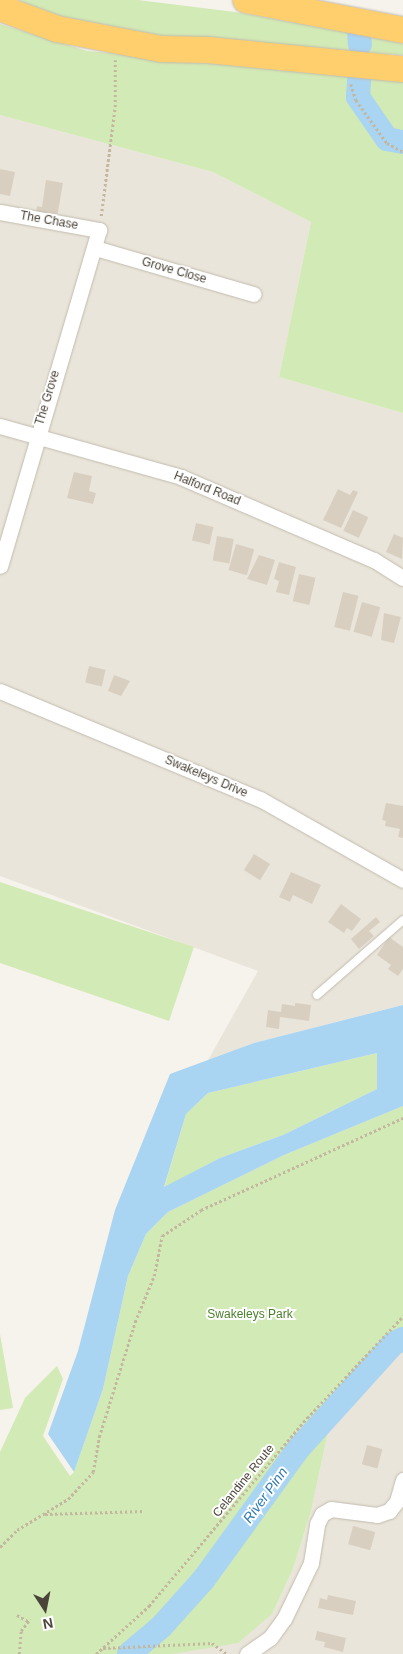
<!DOCTYPE html>
<style>
body{margin:0}
#map{position:relative;width:403px;height:1654px;overflow:hidden;background:#f6f3ec;font-family:Arial,sans-serif}
div>[style]{position:absolute}
[style*='--x']{left:calc(var(--x)*1px);top:calc(var(--y)*1px);width:calc(var(--w)*1px);rotate:calc(var(--a)*1deg)}
.residential>*{inset:0;background:#eae5da}
.green>*{inset:0;background:#d2eab5}
.water>*{inset:0;background:#a9d4f2}
.river>*{height:24px;margin:-12px;padding:0 12px;transform-origin:12px;border-radius:12px;background:#a9d4f2}
.building>*{inset:0;background:#d8cfc1;transform-origin:0 0}
.path>*{height:2.5px;margin-top:-1.25px;transform-origin:0;background:repeating-linear-gradient(90deg,#c4b79f 0 2.5px,transparent 0 5px)}
.roads{filter:drop-shadow(0 0 1px #c2bbae) drop-shadow(0 0 1px #c2bbae)}
.lane>*{height:8px;margin:-4px;padding:0 4px;transform-origin:4px;border-radius:4px;background:#fff}
.street>*{height:15px;margin:-7.5px;padding:0 7.5px;transform-origin:7.5px;border-radius:7.5px;background:#fff}
.highway>*{height:26px;margin:-13px;padding:0 13px;transform-origin:13px;border-radius:13px;background:#ffcf6e}
span{translate:-50% -50%;white-space:nowrap;text-align:center;line-height:1.15;-webkit-text-stroke:4px #fff;paint-order:stroke}
.street-label{font-size:12px;color:#4b4439}
.park-label{font-size:12px;color:#4a7f2a}
.water-label{font-size:14px;color:#2e7ab2;font-style:italic}
.north{position:absolute;left:20px;top:1584px;width:50px;height:50px;-webkit-text-stroke:4px #fff;paint-order:stroke;rotate:169deg;font-size:14px;font-weight:700;line-height:20px;text-align:center;color:#4b4439}
.north::after{content:'';display:block;margin:auto;width:18px;height:22px;background:#4b4439;clip-path:polygon(50% 0,100% 100%,50% 72%,0 100%)}
</style>
<div id="map">
<div class="residential">
<i style="clip-path:polygon(0 115px,213px 172px,311px 222px,279px 377px,403px 413px,403px 1005px,254px 1043px,207px 1062px,258px 971px,0 876px)"></i>
<i style="clip-path:polygon(403px 1348px,403px 1654px,173px 1654px,272px 1614px,293px 1569px,311px 1511px,332px 1413px,388px 1357px)"></i>
</div>
<div class="green">
<i style="clip-path:polygon(19px 0,138px 0,235px 12px,390px 40px,403px 44px,403px 55px,143px 36px,85px 24px,39px 11px)"></i>
<i style="clip-path:polygon(0 24px,87px 51px,403px 79px,403px 413px,279px 377px,311px 222px,213px 172px,0 115px)"></i>
<i style="clip-path:polygon(0 882px,194px 947px,169px 1021px,0 963px)"></i>
<i style="clip-path:polygon(377px 1053px,377px 1089px,283px 1135px,220px 1158px,164px 1188px,186px 1114px,208px 1093px)"></i>
<i style="clip-path:polygon(403px 1106px,403px 1348px,388px 1357px,332px 1413px,311px 1511px,293px 1569px,272px 1614px,238px 1643px,173px 1654px,0 1654px,0 1452px,25px 1398px,57px 1366px,63px 1379px,43px 1436px,70px 1476px,74px 1472px,103px 1389px,128px 1276px,146px 1234px,168px 1212px,284px 1155px)"></i>
<i style="clip-path:polygon(0 1334px,13px 1408px,0 1410px)"></i>
</div>
<div class="water">
<i style="clip-path:polygon(evenodd,403px 1005px,403px 1106px,284px 1155px,168px 1212px,146px 1234px,128px 1276px,103px 1389px,74px 1472px,48px 1434px,78px 1351px,115px 1210px,170px 1074px,254px 1043px,403px 1005px,377px 1053px,377px 1089px,283px 1135px,220px 1158px,164px 1187px,186px 1114px,208px 1093px,377px 1053px)"></i>
</div>
<div class="river">
<i style="--x:359;--y:31;--w:13;--a:86"></i>
<i style="--x:360;--y:68;--w:29;--a:94"></i>
<i style="--x:358;--y:97;--w:51;--a:55.4"></i>
<i style="--x:387;--y:139;--w:16;--a:11"></i>
<i style="--x:129;--y:1654;--w:42;--a:-40.2"></i>
<i style="--x:161;--y:1627;--w:64;--a:-48.1"></i>
<i style="--x:204;--y:1579;--w:162;--a:-54.1"></i>
<i style="--x:299;--y:1448;--w:140;--a:-47.9"></i>
<i style="--x:393;--y:1344;--w:11;--a:-27"></i>
</div>
<div class="building">
<i style="clip-path:polygon(0 169px,15px 172px,10px 196px,0 194px)"></i>
<i style="clip-path:polygon(46px 180px,63px 183px,57px 217px,36px 214px,37px 206px,42px 207px)"></i>
<i style="clip-path:polygon(74px 472px,92px 476px,89px 491px,96px 493px,93px 504px,67px 498px)"></i>
<i style="clip-path:polygon(338px 489px,350px 495px,353px 490px,358px 492px,341px 528px,323px 520px)"></i>
<i style="left:353px;top:510px;width:17px;height:23px;rotate:25deg"></i>
<i style="left:196px;top:523px;width:18px;height:18px;rotate:13deg"></i>
<i style="clip-path:polygon(394px 534px,403px 538px,402px 559px,386px 552px)"></i>
<i style="left:217px;top:536px;width:17px;height:25px;rotate:10deg"></i>
<i style="left:236px;top:544px;width:19px;height:27px;rotate:16deg"></i>
<i style="clip-path:polygon(259px 555px,275px 560px,267px 585px,247px 579px)"></i>
<i style="clip-path:polygon(279px 562px,296px 567px,289px 595px,276px 592px,279px 581px,274px 579px)"></i>
<i style="left:299px;top:574px;width:17px;height:28px;rotate:13deg"></i>
<i style="left:343px;top:592px;width:16px;height:36px;rotate:14deg"></i>
<i style="left:362px;top:602px;width:19px;height:31px;rotate:16deg"></i>
<i style="clip-path:polygon(384px 613px,401px 617px,394px 643px,381px 640px)"></i>
<i style="left:89px;top:666px;width:17px;height:17px;rotate:13deg"></i>
<i style="clip-path:polygon(114px 675px,130px 681px,121px 696px,108px 691px)"></i>
<i style="clip-path:polygon(386px 803px,403px 806px,403px 838px,398px 837px,400px 829px,385px 826px,386px 821px,382px 820px)"></i>
<i style="left:254px;top:854px;width:19px;height:19px;rotate:32deg"></i>
<i style="clip-path:polygon(291px 872px,321px 885px,312px 904px,293px 895px,290px 902px,279px 897px)"></i>
<i style="clip-path:polygon(341px 904px,361px 919px,352px 931px,347px 928px,344px 933px,328px 922px)"></i>
<i style="clip-path:polygon(376px 917px,380px 922px,369px 931px,374px 936px,359px 949px,351px 939px)"></i>
<i style="clip-path:polygon(389px 937px,403px 947px,403px 969px,398px 976px,388px 969px,391px 965px,377px 955px)"></i>
<i style="clip-path:polygon(295px 1003px,311px 1005px,309px 1021px,280px 1017px,279px 1029px,266px 1027px,268px 1010px,281px 1012px,282px 1004px,295px 1006px)"></i>
<i style="left:367px;top:1445px;width:16px;height:20px;rotate:15deg"></i>
<i style="left:353px;top:1526px;width:23px;height:19px;rotate:15deg"></i>
<i style="clip-path:polygon(328px 1595px,356px 1601px,353px 1615px,318px 1608px,320px 1598px,327px 1600px)"></i>
<i style="clip-path:polygon(317px 1631px,346px 1638px,343px 1652px,324px 1647px,325px 1642px,315px 1640px)"></i>
</div>
<div class="path">
<i style="--x:351;--y:84;--w:17;--a:73"></i>
<i style="--x:356;--y:100;--w:53;--a:54.2"></i>
<i style="--x:387;--y:143;--w:18;--a:29"></i>
<i style="--x:101;--y:216;--w:110;--a:-82.7"></i>
<i style="--x:115;--y:107;--w:47;--a:-90"></i>
<i style="--x:45;--y:1514;--w:99;--a:-1.7"></i>
<i style="--x:0;--y:1547;--w:24;--a:-45"></i>
<i style="--x:17;--y:1530;--w:60;--a:-31.3"></i>
<i style="--x:68;--y:1499;--w:37;--a:-47"></i>
<i style="--x:93;--y:1472;--w:36;--a:-80"></i>
<i style="--x:99;--y:1437;--w:121;--a:-72.6"></i>
<i style="--x:135;--y:1322;--w:50;--a:-67.6"></i>
<i style="--x:154;--y:1276;--w:41;--a:-78.7"></i>
<i style="--x:162;--y:1236;--w:47;--a:-33.7"></i>
<i style="--x:201;--y:1210;--w:222;--a:-24.5"></i>
<i style="--x:17;--y:1615;--w:13;--a:29"></i>
<i style="--x:103;--y:1648;--w:109;--a:-2.6"></i>
<i style="--x:212;--y:1643;--w:19;--a:36"></i>
<i style="--x:19;--y:1654;--w:23;--a:-85"></i>
<i style="--x:21;--y:1631;--w:15;--a:-53"></i>
<i style="--x:96;--y:1654;--w:72;--a:-42.2"></i>
<i style="--x:149;--y:1606;--w:246;--a:-50"></i>
<i style="--x:307;--y:1418;--w:140;--a:-46.7"></i>
</div>
<div class="roads">
<div class="lane">
<i style="--x:317;--y:995;--w:114;--a:-41.1"></i>
</div>
<div class="street">
<i style="--x:0;--y:212;--w:101;--a:10.3"></i>
<i style="--x:99;--y:230;--w:350;--a:106.4"></i>
<i style="--x:95;--y:248;--w:165;--a:16.2"></i>
<i style="--x:0;--y:426;--w:188;--a:15.7"></i>
<i style="--x:181;--y:477;--w:210;--a:23.3"></i>
<i style="--x:374;--y:560;--w:34;--a:32"></i>
<i style="--x:0;--y:691;--w:282;--a:22.6"></i>
<i style="--x:260;--y:799;--w:164;--a:29.5"></i>
<i style="--x:247;--y:1654;--w:28;--a:-35"></i>
<i style="--x:270;--y:1638;--w:24;--a:-54"></i>
<i style="--x:284;--y:1619;--w:62;--a:-64.3"></i>
<i style="--x:311;--y:1563;--w:39;--a:-81"></i>
<i style="--x:317;--y:1524;--w:11;--a:-63"></i>
<i style="--x:322;--y:1514;--w:10;--a:-29"></i>
<i style="--x:331;--y:1509;--w:46;--a:7.4"></i>
<i style="--x:377;--y:1515;--w:13;--a:-18"></i>
<i style="--x:389;--y:1511;--w:13;--a:-51"></i>
<i style="--x:397;--y:1501;--w:22;--a:-74"></i>
</div>
<div class="highway">
<i style="--x:246;--y:0;--w:160;--a:10.8"></i>
<i style="--x:0;--y:8;--w:61;--a:20.2"></i>
<i style="--x:57;--y:29;--w:106;--a:10.9"></i>
<i style="--x:161;--y:49;--w:47;--a:1.2"></i>
<i style="--x:208;--y:50;--w:196;--a:5.6"></i>
</div>
</div>
<div class="street-label">
<span style="left:49px;top:221px;rotate:10deg">The Chase</span>
<span style="left:174px;top:271px;rotate:16deg">Grove Close</span>
<span style="left:48px;top:398px;rotate:-73deg">The Grove</span>
<span style="left:207px;top:489px;rotate:22deg">Halford Road</span>
<span style="left:206px;top:777px;rotate:23deg">Swakeleys Drive</span>
<span style="left:244px;top:1481px;rotate:-51deg">Celandine Route</span>
</div>
<div class="park-label">
<span style="left:250px;top:1315px">Swakeleys Park</span>
</div>
<div class="water-label">
<span style="left:265px;top:1495px;rotate:-54deg">River Pinn</span>
</div>
<div class="north">N</div>
</div>
